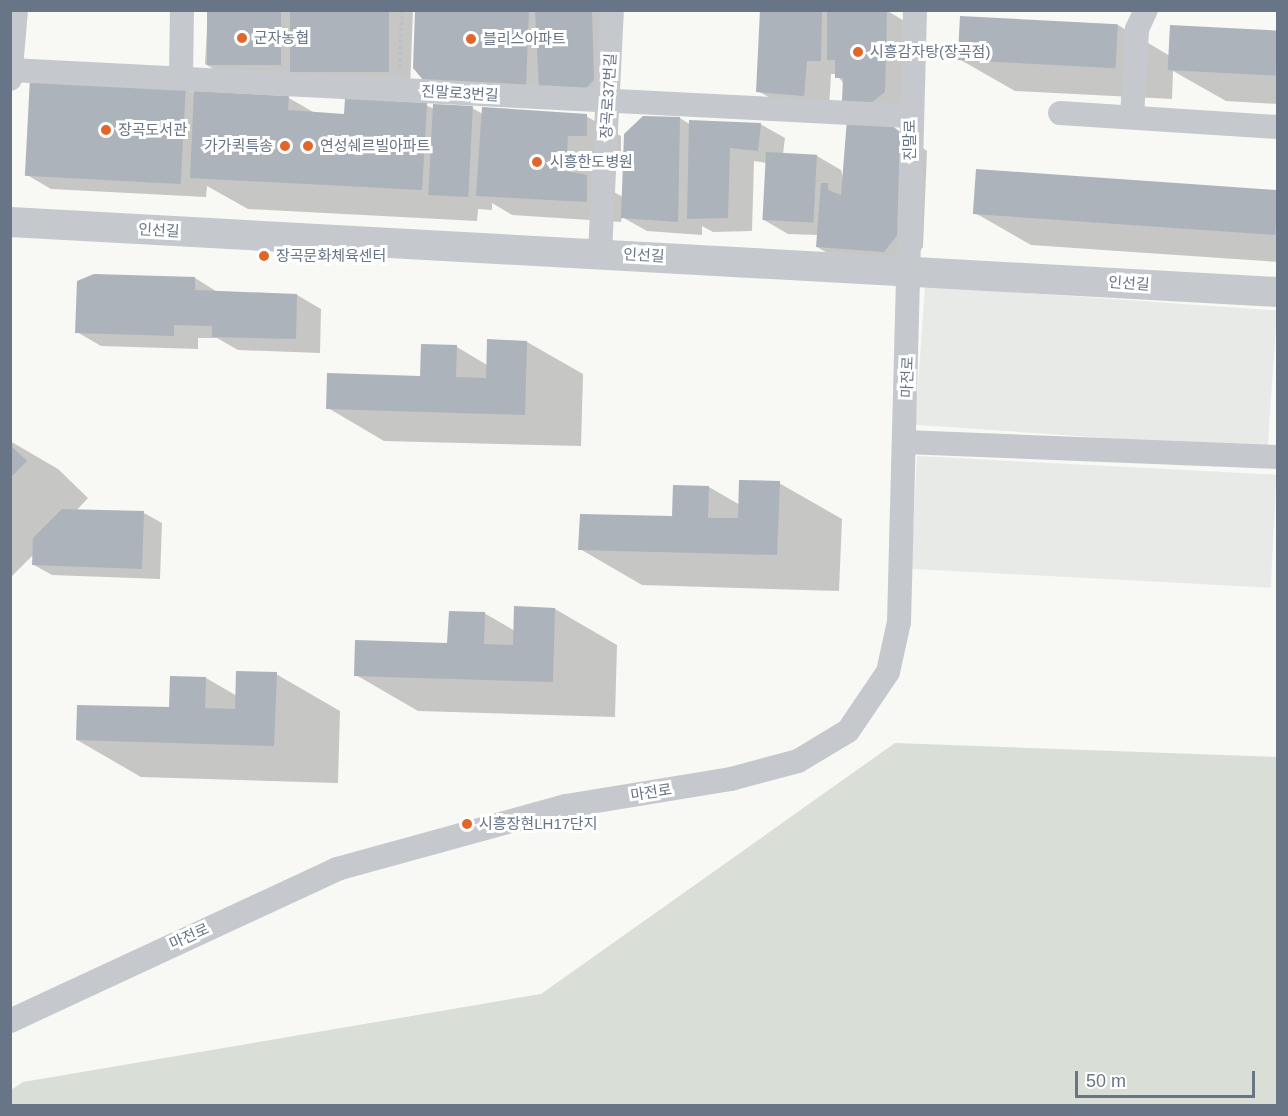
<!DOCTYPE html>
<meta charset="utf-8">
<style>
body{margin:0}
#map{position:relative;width:1288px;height:1116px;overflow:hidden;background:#f8f8f5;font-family:Helvetica,"Noto Sans KR",sans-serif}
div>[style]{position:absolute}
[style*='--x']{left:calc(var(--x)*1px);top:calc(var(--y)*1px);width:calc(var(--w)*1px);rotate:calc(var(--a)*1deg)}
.built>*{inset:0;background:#e8eae8;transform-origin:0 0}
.green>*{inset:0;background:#d9dfd6}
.shadow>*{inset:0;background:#0003}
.building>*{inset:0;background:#acb3ba;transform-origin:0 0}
.path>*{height:4px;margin-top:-2px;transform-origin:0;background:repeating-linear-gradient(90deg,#bdbfc2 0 3px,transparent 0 6px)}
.minor>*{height:24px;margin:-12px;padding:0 12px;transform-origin:12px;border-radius:12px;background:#c5c8cc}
.tertiary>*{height:30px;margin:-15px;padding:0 15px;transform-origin:15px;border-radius:15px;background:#c5c8cc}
.dots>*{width:16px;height:16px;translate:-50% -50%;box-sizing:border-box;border:3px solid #fff;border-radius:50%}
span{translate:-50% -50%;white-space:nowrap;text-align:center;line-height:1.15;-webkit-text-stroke:6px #fff;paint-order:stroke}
.poi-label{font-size:15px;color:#677586}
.left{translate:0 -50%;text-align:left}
.right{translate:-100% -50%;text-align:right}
.street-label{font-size:15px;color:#677586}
.frame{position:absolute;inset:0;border:12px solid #677586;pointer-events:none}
.scale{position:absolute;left:1075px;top:1071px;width:180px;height:27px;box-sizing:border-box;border:3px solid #677586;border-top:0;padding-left:8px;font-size:18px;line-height:21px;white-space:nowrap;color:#677586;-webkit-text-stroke:4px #fff;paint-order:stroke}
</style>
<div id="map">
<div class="built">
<i style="left:925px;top:286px;width:353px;height:139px;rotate:4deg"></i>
<i style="left:917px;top:456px;width:360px;height:113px;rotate:3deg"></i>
</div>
<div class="green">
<i style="clip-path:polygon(895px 743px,1277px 757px,1277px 1105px,11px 1105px,11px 1090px,23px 1082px,541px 994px)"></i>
</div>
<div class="shadow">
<i style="clip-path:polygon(208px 10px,413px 10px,410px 90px,224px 75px,205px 64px)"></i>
<i style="clip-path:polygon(417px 10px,602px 10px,618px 94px,459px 100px)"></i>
<i style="clip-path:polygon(761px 10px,886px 10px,911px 25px,909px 106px,868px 114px,836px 74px,831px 74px,829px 109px,782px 105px,758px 91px)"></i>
<i style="clip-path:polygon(1118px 25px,1170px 56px,1278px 33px,1278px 104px,1226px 101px,1173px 71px,1172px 99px,1015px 91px,959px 59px)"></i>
<i style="clip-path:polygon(31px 80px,289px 98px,315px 113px,345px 115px,426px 105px,434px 109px,472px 108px,483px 114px,586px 116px,621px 136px,621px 156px,602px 156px,601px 185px,623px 197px,680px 118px,691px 125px,760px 124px,785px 138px,783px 154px,817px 156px,841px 170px,844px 182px,887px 122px,927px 151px,923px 247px,909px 265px,842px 261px,817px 247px,818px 235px,788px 234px,764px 220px,767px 163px,754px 161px,752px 231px,713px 232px,702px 226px,702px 235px,647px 231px,622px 217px,621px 222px,512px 215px,492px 203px,492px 210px,478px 209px,477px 221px,248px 209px,207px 186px,206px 197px,51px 189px,27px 175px)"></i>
<i style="clip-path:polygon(1278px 190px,1278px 262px,1031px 245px,975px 213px)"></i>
<i style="clip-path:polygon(195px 278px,219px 293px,297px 295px,321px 309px,320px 353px,238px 350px,217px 338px,198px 338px,198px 349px,101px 346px,77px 332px)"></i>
<i style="clip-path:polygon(488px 341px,527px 342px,583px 374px,581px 446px,384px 441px,328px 408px,421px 378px,457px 347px,487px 365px)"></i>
<i style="clip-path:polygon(10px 441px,58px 469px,88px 498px,76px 511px,144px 513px,162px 523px,160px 579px,52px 575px,34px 565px,34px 554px,10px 578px)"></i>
<i style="clip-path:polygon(779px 483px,842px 519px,839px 591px,642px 585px,580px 549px,673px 518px,674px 487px,709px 487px,740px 505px)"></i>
<i style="clip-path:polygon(555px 609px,617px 645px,615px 717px,418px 711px,356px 675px,449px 644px,484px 613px,515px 631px)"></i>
<i style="clip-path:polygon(276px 674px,340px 711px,338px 783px,141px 777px,77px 740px,170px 709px,171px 677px,206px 678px,237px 696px)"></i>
</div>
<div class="building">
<i style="left:207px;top:10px;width:74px;height:55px"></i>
<i style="left:290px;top:10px;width:99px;height:62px"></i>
<i style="clip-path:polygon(415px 10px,529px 10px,526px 86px,423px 80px,413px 68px)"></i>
<i style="clip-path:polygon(535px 10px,592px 10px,594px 80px,584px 90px,539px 87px)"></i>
<i style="clip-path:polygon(760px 10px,822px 10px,821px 61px,807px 61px,804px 96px,756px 92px)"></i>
<i style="clip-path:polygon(827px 10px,887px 10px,885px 92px,871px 103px,842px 101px,843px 78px,835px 78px,835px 60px,827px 60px)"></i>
<i style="left:960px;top:16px;width:158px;height:44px;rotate:3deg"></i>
<i style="left:1170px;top:25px;width:108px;height:45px;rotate:3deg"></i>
<i style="left:30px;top:78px;width:156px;height:98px;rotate:3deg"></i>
<i style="clip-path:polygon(194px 91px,289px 96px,288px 110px,344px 114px,345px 98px,427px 103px,422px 190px,190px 178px)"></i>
<i style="left:433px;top:104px;width:40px;height:91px;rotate:3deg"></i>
<i style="clip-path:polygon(482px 107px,587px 114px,587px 136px,568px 136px,566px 171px,587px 175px,587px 202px,476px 196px)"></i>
<i style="clip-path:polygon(643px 116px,680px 117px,678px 222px,621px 218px,624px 134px)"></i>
<i style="clip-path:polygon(847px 119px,887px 121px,903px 136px,899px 233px,884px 252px,816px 247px,821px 183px,828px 183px,828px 190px,841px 195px)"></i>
<i style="clip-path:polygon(689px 120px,761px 123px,758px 151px,730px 148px,728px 218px,687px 219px)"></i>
<i style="left:766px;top:152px;width:51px;height:68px;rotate:3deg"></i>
<i style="left:976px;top:169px;width:303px;height:45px;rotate:4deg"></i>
<i style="clip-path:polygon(94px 274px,195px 277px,195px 290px,297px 294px,296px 339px,212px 337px,212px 326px,174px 325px,174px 336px,75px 333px,77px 281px)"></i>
<i style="clip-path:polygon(487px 339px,527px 341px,525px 415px,326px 409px,327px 373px,420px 376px,421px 344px,457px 345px,456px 377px,486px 378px)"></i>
<i style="clip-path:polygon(10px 445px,27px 461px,10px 478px)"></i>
<i style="clip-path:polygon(739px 480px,780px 481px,777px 555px,578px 550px,580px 514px,672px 516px,673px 485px,709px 486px,708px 518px,738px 518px)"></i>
<i style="clip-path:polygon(62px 509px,144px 511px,142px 569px,32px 565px,33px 538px)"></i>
<i style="clip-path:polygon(514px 606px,555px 608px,553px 682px,354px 676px,355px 640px,447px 643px,449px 611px,485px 612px,484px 644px,513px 645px)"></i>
<i style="clip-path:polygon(236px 671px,277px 672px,274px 746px,76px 740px,77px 705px,169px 707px,170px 676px,206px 677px,205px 708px,235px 709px)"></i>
</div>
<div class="path">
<i style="--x:400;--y:67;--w:57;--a:-88"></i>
</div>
<div class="minor">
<i style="--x:11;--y:70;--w:899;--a:2.93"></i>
<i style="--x:181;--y:78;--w:68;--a:-89.2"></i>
<i style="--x:10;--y:79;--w:69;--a:-85"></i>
<i style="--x:1060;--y:113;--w:218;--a:3.7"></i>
<i style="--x:1132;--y:117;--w:88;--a:-86.7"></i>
<i style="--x:1137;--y:29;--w:21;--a:-65"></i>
<i style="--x:600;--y:253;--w:243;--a:-87.2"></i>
<i style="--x:905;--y:442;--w:373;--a:2.3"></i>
<i style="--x:10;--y:1021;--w:361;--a:-24.9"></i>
<i style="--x:337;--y:869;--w:238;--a:-15.4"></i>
<i style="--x:566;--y:806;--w:167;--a:-9.3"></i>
<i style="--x:731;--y:779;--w:69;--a:-15"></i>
<i style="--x:798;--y:761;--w:58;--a:-31"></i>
<i style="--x:848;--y:731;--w:71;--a:-55.9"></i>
<i style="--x:888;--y:672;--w:51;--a:-77.6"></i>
<i style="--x:899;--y:622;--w:612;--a:-88.5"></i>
</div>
<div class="tertiary">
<i style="--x:10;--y:222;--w:1270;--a:3.16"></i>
</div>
<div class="dots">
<i style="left:242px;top:38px;background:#e2662a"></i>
<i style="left:471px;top:39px;background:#e2662a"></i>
<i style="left:858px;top:52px;background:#e2662a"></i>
<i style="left:106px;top:130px;background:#e2662a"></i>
<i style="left:285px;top:146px;background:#e2662a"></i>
<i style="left:308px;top:146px;background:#e2662a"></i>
<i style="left:537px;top:162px;background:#e2662a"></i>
<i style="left:264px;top:256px;background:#e2662a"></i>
<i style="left:467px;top:824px;background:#e2662a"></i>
</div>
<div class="poi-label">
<span class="left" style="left:254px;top:38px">군자농협</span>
<span class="left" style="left:483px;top:39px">블리스아파트</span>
<span class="left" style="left:870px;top:52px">시흥감자탕(장곡점)</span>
<span class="left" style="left:118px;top:130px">장곡도서관</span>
<span class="right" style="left:273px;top:146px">가가퀵특송</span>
<span class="left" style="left:320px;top:146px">연성쉐르빌아파트</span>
<span class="left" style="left:550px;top:162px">시흥한도병원</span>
<span class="left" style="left:276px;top:256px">장곡문화체육센터</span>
<span class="left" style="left:479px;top:824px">시흥장현LH17단지</span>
</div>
<div class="street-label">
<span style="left:460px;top:93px;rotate:3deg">진말로3번길</span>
<span style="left:608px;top:96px;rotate:-87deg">장곡로37번길</span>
<span style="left:910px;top:140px;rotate:-90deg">진말로</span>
<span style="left:159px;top:230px;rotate:3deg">인선길</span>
<span style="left:644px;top:255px;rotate:3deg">인선길</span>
<span style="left:1129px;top:283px;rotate:4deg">인선길</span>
<span style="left:907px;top:377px;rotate:-88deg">마전로</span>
<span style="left:651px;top:792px;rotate:-9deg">마전로</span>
<span style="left:189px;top:936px;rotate:-24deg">마전로</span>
</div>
<div class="frame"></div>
<div class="scale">50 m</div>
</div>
